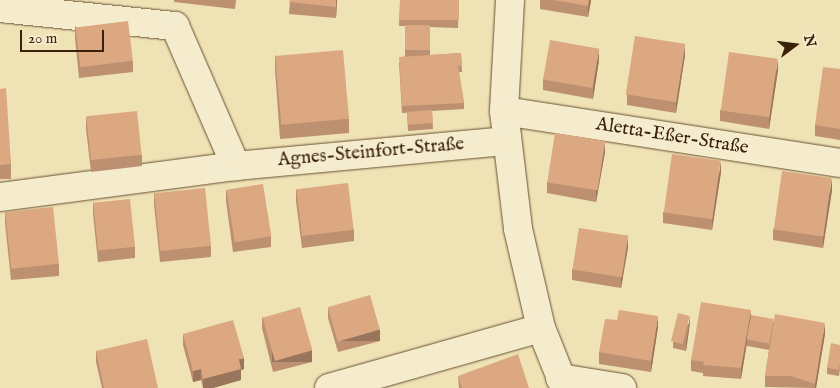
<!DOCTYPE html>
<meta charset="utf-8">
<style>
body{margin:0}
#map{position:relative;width:840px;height:388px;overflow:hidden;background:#efe2b4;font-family:"IM FELL English",serif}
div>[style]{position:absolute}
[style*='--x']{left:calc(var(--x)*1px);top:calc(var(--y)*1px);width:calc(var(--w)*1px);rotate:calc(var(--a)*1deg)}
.roads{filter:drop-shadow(0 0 1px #685134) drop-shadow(0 0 1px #685134)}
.street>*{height:28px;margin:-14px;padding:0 14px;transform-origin:14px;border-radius:14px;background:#f5ecce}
.wall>*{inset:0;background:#bc9070}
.shaded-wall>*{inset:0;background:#99765b;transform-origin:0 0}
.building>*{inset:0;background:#dba882;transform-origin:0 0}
span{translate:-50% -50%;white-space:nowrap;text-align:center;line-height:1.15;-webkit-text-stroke:4px #f5ecce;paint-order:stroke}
.street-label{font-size:19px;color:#3b210a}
.north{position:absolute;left:770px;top:20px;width:50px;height:50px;-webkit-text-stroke:4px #f5ecce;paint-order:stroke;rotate:75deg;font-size:14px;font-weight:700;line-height:20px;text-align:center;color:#3b210a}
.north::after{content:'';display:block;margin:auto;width:18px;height:22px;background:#3b210a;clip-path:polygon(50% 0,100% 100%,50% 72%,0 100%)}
.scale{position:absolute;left:20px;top:30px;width:84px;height:22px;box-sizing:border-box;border:2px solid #3b210a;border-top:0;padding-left:6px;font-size:15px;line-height:18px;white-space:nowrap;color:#3b210a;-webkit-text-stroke:4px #f5ecce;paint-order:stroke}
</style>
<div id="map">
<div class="roads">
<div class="street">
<i style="--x:510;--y:0;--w:111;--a:93.1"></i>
<i style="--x:504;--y:111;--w:119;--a:83.2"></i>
<i style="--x:518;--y:229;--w:102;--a:76.9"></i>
<i style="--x:541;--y:328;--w:65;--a:68.2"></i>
<i style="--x:0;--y:8;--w:176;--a:5.9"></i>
<i style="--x:175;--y:26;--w:153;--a:66.5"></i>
<i style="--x:504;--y:111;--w:340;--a:8.8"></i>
<i style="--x:0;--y:197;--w:238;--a:-7.5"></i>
<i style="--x:236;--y:166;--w:272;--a:-5.3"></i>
<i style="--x:560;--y:378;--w:63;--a:9.2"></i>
<i style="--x:329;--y:388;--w:220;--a:-15.8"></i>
</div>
</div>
<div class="wall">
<i style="clip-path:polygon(174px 0,236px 0,235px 9px,174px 2px)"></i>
<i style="clip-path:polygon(290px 0,337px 0,336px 18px,289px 14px)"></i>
<i style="clip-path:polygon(400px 0,459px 0,458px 28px,430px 27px,430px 55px,461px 53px,462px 72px,459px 72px,464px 103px,464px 109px,432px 111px,433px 129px,408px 131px,407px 113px,421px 112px,402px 113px,399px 63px,405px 56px,405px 26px,399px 26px)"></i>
<i style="clip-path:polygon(540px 0,591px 0,588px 17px,540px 9px)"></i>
<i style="clip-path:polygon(75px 26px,133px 61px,133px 72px,79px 78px,75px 38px)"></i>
<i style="clip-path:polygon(275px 55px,349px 119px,349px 133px,280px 139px,275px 70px)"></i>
<i style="clip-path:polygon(685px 55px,676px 113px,627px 105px,627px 94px)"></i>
<i style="clip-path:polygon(599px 60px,593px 99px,543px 90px,543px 79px)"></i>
<i style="clip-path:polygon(840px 69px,840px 140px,815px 136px,815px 125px)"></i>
<i style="clip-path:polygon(778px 70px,769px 129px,720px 121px,720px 110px)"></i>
<i style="clip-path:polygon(0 89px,11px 164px,11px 179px,0 179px)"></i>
<i style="clip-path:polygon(86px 117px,142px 155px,142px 166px,91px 172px,86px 129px)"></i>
<i style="clip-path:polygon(605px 152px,596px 202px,547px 193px,547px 182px)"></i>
<i style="clip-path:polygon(721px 172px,712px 230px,663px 223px,663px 212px)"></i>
<i style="clip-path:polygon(296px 189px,354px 230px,354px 241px,302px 248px,296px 201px)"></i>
<i style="clip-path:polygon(226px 190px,271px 236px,271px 247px,233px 252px,226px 201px)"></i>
<i style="clip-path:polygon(832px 190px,823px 248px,773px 240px,773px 229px)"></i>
<i style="clip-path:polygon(154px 193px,211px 246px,211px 257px,160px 262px,154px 204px)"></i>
<i style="clip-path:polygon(93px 202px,135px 247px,135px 258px,98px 262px,93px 214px)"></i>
<i style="clip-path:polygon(5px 211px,59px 264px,59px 276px,11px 280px,5px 223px)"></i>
<i style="clip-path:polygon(628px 247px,621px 288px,572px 280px,572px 269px)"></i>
<i style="clip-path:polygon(328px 307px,380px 341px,338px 352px,328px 318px)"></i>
<i style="clip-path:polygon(751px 316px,825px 334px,816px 388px,765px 387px,765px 376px,769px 350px,747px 346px,747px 344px,741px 379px,703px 376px,703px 373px,691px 371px,691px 360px)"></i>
<i style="clip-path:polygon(262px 317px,312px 362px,273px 372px,262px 328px)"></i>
<i style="clip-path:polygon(690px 322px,686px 351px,673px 348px,673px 342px)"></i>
<i style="clip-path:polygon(658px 327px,651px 372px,599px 364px,599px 352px)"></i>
<i style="clip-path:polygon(183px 334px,244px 369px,241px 370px,241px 380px,213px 388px,203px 388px,201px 380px,193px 382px,183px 345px)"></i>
<i style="clip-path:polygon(840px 345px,840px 369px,839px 376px,827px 374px,827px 368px)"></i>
<i style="clip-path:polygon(96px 351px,158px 388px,102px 388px,96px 362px)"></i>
<i style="clip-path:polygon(458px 376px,529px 388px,459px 388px)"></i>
</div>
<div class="shaded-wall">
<i style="clip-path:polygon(336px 0,337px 0,336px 18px)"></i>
<i style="clip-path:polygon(589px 0,591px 0,588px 17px,588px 6px)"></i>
<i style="clip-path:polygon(685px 44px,685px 55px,676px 113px,676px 102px)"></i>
<i style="clip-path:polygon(599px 49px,599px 60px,593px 99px,593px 88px)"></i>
<i style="clip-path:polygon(778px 59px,778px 70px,769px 129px,769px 117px)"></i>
<i style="clip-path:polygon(605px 141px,605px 152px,596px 202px,596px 191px)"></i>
<i style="clip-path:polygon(721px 161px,721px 172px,712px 230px,712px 219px)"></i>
<i style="clip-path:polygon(832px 178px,832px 190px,823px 248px,823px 236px)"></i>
<i style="clip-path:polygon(628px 236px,628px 247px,621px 288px,621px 277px)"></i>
<i style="clip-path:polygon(751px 310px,751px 321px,747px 340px,741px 379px,741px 368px)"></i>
<i style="clip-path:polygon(658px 316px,658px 327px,651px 372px,651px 361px)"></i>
<i style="clip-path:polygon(690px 316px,690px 322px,686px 351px,686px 344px)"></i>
<i style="clip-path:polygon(825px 323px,825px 334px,816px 388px,815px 388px,815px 384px)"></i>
<i style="left:380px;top:330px;width:11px;height:43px;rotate:90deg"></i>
<i style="left:312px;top:350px;width:12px;height:40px;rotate:90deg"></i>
<i style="clip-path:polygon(244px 358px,244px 369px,241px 370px,241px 380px,213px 388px,203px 388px,203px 379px,239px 359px)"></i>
<i style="clip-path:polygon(201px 369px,201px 380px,193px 382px,193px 371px)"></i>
</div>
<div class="building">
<i style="clip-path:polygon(290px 0,336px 0,336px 7px,289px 2px)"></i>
<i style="left:400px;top:0;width:59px;height:20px"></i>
<i style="clip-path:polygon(553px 0,589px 0,588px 6px)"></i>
<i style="left:128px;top:21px;width:40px;height:53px;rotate:83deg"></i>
<i style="left:405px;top:25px;width:25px;height:25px"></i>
<i style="left:635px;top:36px;width:51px;height:59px;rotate:9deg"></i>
<i style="left:550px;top:40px;width:50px;height:40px;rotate:10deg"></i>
<i style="left:343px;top:50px;width:69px;height:68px;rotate:85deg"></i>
<i style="left:729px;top:52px;width:49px;height:59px;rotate:8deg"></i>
<i style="clip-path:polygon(461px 53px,462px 66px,458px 66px,464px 103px,402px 106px,399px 57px)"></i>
<i style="clip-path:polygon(823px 67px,840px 69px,840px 129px,815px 125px)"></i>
<i style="clip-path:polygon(6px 88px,11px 164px,0 165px,0 89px)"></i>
<i style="left:432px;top:110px;width:13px;height:25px;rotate:86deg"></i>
<i style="left:137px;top:111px;width:44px;height:51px;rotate:84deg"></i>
<i style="left:555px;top:133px;width:51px;height:50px;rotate:9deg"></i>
<i style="left:672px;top:154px;width:49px;height:59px;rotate:8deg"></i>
<i style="left:782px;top:171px;width:50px;height:59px;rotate:8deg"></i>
<i style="left:348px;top:183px;width:47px;height:52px;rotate:83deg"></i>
<i style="left:263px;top:184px;width:53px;height:37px;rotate:81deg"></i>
<i style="left:205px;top:188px;width:58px;height:51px;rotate:84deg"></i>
<i style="left:130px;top:199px;width:48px;height:37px;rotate:84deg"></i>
<i style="left:53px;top:207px;width:57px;height:48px;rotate:84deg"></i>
<i style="left:579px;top:228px;width:50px;height:42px;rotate:9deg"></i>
<i style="left:370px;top:295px;width:36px;height:44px;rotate:74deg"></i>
<i style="clip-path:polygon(701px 302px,751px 310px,741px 368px,703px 365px,704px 362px,691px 360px)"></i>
<i style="left:300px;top:307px;width:45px;height:39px;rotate:74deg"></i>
<i style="clip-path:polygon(619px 310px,658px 316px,651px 361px,599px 352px,605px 319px,617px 320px)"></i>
<i style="left:678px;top:313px;width:12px;height:29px;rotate:14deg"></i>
<i style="clip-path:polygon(775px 314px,825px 323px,815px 384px,791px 376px,765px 376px)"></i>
<i style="left:751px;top:315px;width:23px;height:25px;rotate:10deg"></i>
<i style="clip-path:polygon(233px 320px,244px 358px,239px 359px,241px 369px,203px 379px,201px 369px,193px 371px,183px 334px)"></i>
<i style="clip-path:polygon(147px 339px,158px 388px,104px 388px,96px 351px)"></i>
<i style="clip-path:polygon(831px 343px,840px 345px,840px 363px,839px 370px,827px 368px)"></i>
<i style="clip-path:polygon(518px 354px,529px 388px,462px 388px,458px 376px)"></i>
</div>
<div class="street-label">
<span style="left:672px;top:137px;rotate:9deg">Aletta-Eßer-Straße</span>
<span style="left:371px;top:153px;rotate:-5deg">Agnes-Steinfort-Straße</span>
</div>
<div class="north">N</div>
<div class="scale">20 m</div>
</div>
